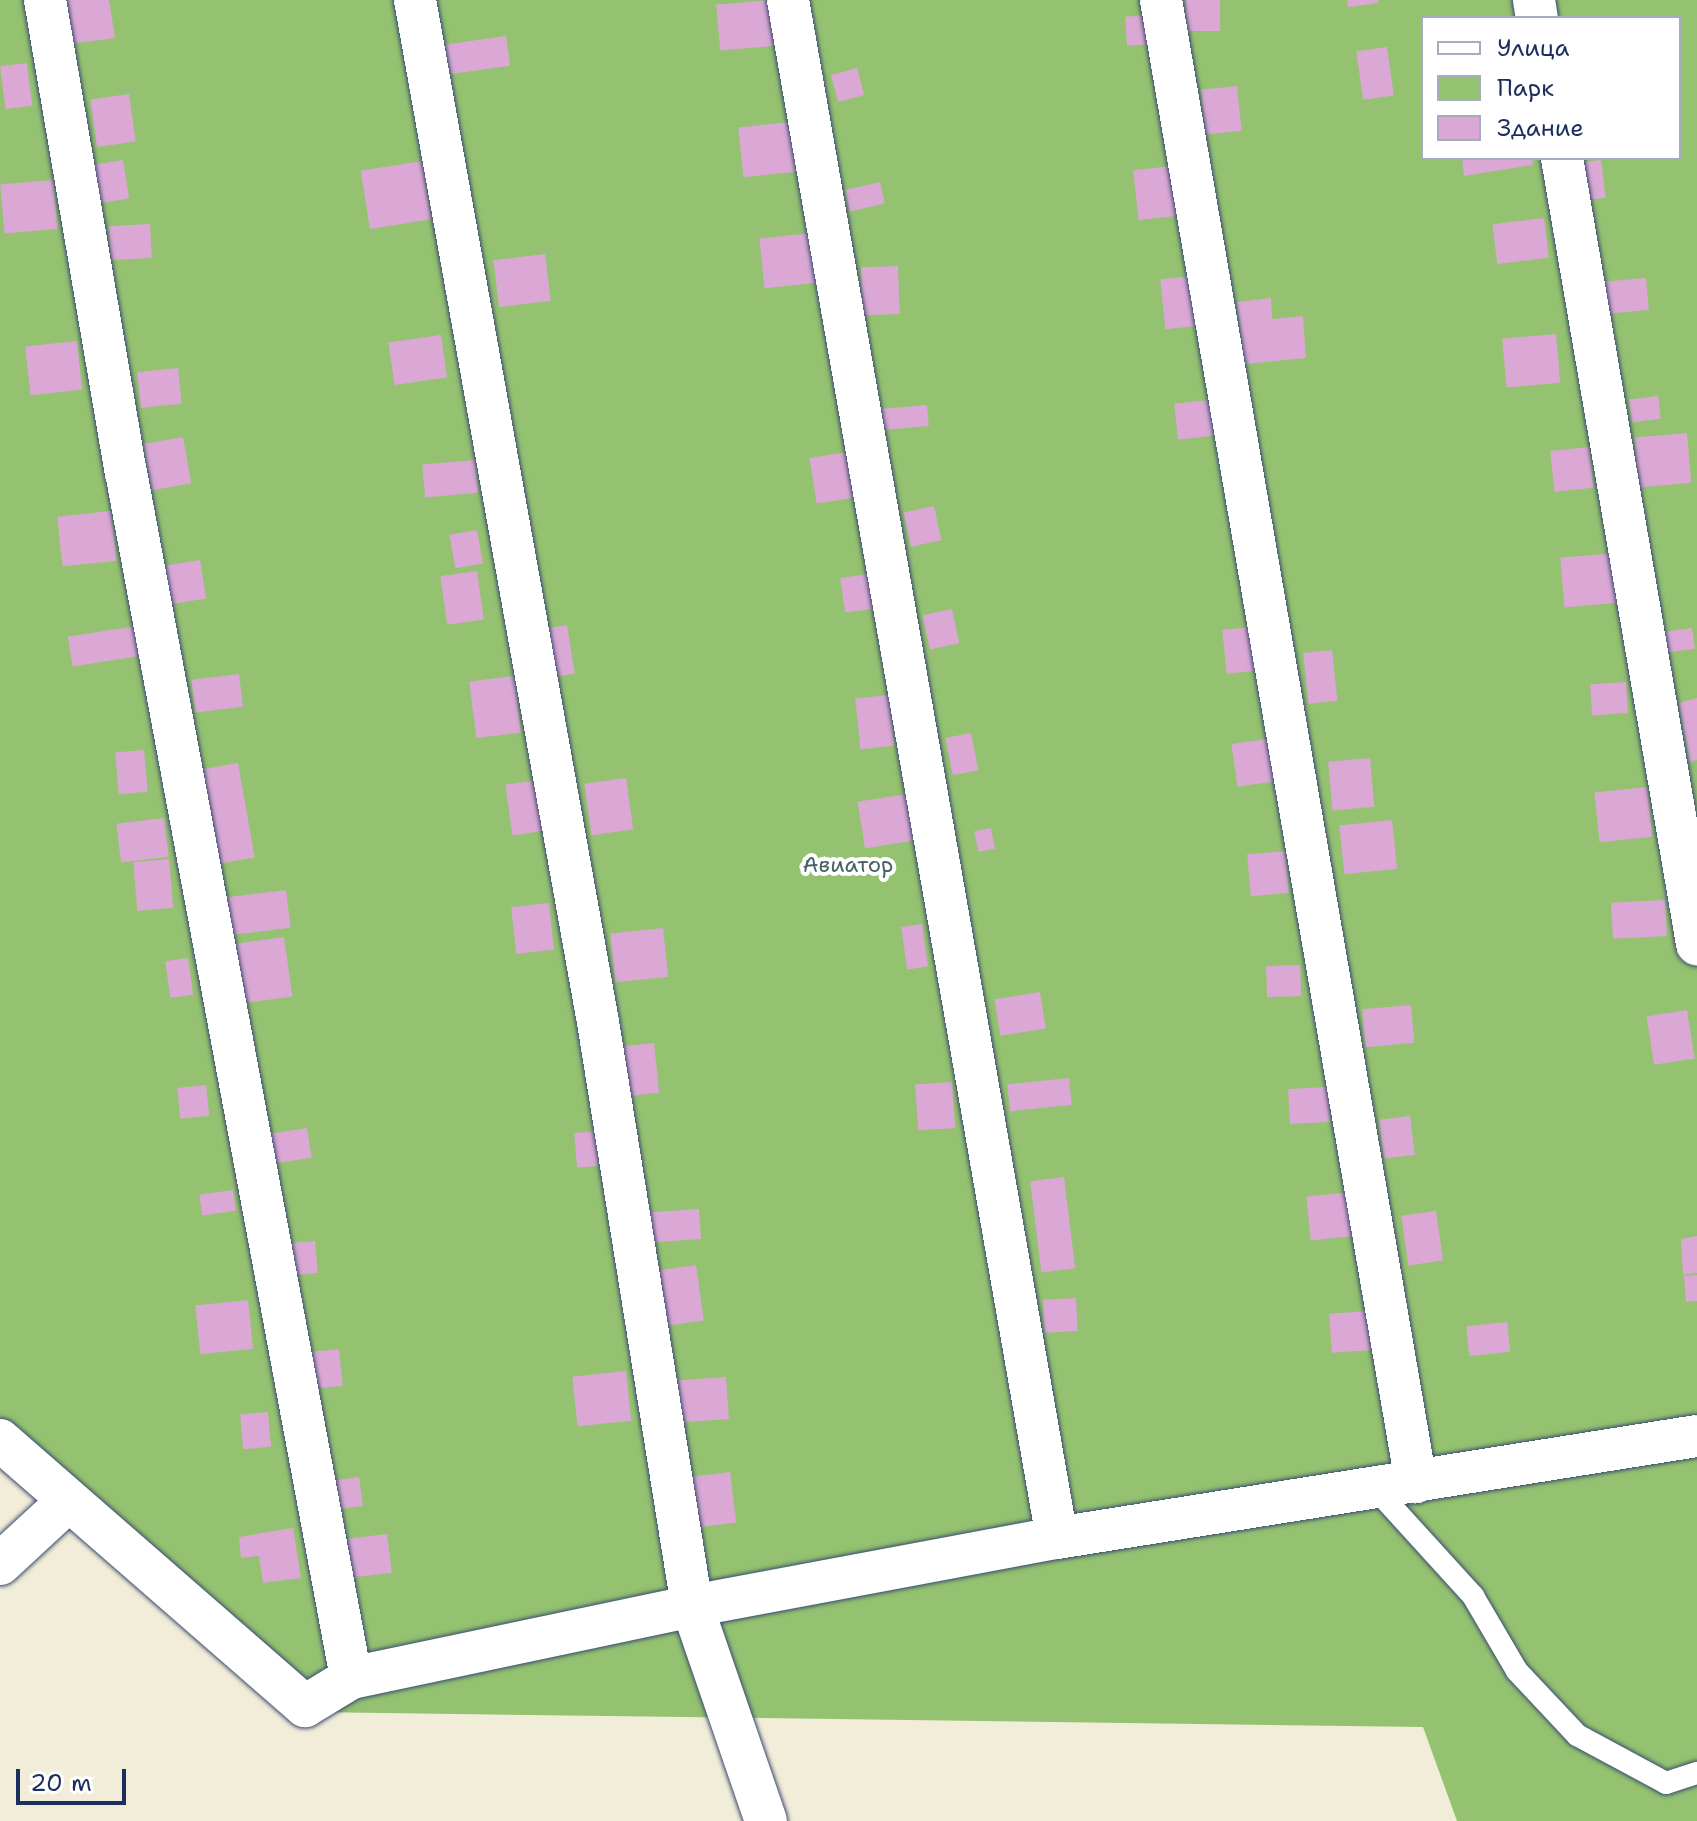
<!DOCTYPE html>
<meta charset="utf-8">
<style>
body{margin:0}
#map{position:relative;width:1697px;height:1821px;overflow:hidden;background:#f2edd9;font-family:"Shantell Sans",sans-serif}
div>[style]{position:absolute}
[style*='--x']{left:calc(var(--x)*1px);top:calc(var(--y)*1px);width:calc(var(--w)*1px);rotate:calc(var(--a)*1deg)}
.green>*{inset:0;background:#94c270}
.building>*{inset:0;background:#dba8d5;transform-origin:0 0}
.roads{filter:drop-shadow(0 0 2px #3b4c70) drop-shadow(0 0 2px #3b4c70)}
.service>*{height:22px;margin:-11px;padding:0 11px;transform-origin:11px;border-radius:11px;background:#fff}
.minor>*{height:42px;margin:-21px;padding:0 21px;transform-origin:21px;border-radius:21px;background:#fff}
span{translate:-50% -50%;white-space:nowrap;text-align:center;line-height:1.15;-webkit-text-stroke:8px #fff;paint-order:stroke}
.park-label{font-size:22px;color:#456264}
.legend{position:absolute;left:1421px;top:16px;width:260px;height:144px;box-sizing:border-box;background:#fff;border:2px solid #a4acbf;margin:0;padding:10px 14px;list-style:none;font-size:24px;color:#1b2f5e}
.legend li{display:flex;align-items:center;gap:16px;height:40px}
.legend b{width:40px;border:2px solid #a4acbf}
.scale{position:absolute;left:16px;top:1769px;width:110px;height:36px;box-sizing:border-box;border:4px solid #1b2f5e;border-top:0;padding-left:10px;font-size:24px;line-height:28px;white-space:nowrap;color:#1b2f5e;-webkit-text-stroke:6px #fff;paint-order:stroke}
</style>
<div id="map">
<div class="green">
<i style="clip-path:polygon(evenodd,0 0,1697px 0,1697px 1821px,1457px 1821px,1423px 1727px,310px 1712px,0 1447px,0 0,1423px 18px,1679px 18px,1679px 158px,1423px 158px,1423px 18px)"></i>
</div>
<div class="building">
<i style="clip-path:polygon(62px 0,109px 0,115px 38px,69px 44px)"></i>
<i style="left:770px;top:0;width:46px;height:54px;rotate:85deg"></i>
<i style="left:1186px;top:0;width:34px;height:31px"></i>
<i style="clip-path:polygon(1347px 0,1378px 0,1378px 3px,1348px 7px)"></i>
<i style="left:1150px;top:15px;width:29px;height:25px;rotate:86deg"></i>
<i style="left:506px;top:36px;width:30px;height:63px;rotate:82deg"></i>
<i style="left:1387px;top:47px;width:49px;height:31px;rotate:82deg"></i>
<i style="left:27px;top:63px;width:43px;height:27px;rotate:83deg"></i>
<i style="left:857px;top:68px;width:28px;height:27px;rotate:75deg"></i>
<i style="left:1237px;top:86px;width:45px;height:36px;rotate:84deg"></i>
<i style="left:129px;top:94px;width:48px;height:39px;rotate:82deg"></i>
<i style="left:791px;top:122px;width:50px;height:53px;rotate:84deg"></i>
<i style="clip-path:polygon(1462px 158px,1532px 158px,1533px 165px,1464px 176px)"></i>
<i style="left:123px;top:160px;width:39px;height:33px;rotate:81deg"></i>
<i style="left:1601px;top:160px;width:38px;height:28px;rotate:83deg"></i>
<i style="left:422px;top:161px;width:59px;height:62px;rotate:81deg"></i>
<i style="left:1173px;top:166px;width:50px;height:40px;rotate:84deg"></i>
<i style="left:53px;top:180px;width:49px;height:53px;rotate:85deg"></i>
<i style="left:880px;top:182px;width:22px;height:36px;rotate:77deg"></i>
<i style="left:1544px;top:218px;width:40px;height:52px;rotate:83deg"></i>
<i style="left:150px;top:224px;width:34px;height:41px;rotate:87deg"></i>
<i style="left:812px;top:233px;width:50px;height:53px;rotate:84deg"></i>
<i style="left:545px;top:254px;width:47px;height:52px;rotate:83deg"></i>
<i style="left:898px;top:266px;width:48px;height:37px;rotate:88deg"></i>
<i style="left:1194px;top:276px;width:50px;height:34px;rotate:84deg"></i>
<i style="left:1646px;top:278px;width:32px;height:43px;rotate:85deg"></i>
<i style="clip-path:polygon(1271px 298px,1272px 319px,1303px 316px,1306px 358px,1244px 364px,1237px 302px)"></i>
<i style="left:1556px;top:334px;width:49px;height:54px;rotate:85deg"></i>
<i style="left:441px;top:335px;width:43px;height:53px;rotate:82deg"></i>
<i style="left:77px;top:341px;width:49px;height:52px;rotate:84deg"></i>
<i style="left:178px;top:368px;width:36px;height:41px;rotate:84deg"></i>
<i style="left:1658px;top:396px;width:23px;height:29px;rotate:83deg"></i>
<i style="left:1220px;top:399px;width:36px;height:46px;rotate:84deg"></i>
<i style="left:927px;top:405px;width:21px;height:50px;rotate:85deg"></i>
<i style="left:1687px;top:433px;width:50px;height:53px;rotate:85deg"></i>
<i style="left:183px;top:437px;width:47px;height:40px;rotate:80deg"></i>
<i style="left:1589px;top:447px;width:41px;height:39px;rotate:84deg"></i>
<i style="left:848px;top:452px;width:46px;height:39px;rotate:81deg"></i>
<i style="left:475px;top:460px;width:33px;height:53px;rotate:85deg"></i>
<i style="left:934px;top:506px;width:35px;height:31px;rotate:78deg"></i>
<i style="left:111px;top:511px;width:50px;height:54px;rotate:84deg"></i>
<i style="left:477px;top:530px;width:34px;height:28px;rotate:80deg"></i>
<i style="left:1614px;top:553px;width:50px;height:54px;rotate:85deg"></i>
<i style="left:200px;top:560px;width:39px;height:36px;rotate:81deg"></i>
<i style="left:477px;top:571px;width:49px;height:37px;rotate:82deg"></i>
<i style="left:868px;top:574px;width:35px;height:28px;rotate:82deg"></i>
<i style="left:952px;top:609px;width:35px;height:30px;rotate:78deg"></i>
<i style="left:567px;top:625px;width:49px;height:20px;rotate:81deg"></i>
<i style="left:136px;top:626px;width:30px;height:69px;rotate:81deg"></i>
<i style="left:1260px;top:626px;width:44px;height:38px;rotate:84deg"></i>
<i style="left:1692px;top:628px;width:21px;height:34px;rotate:82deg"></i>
<i style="left:1332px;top:650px;width:51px;height:29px;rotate:84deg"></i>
<i style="left:239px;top:674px;width:33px;height:48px;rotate:83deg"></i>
<i style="left:514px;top:676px;width:57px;height:45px;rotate:83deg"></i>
<i style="left:1626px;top:682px;width:31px;height:36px;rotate:86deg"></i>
<i style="left:889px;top:695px;width:51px;height:34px;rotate:84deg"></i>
<i style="clip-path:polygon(1697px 698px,1697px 760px,1690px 762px,1679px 703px)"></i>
<i style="left:971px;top:733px;width:38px;height:26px;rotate:79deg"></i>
<i style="left:1281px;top:737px;width:43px;height:50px;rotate:82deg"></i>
<i style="left:144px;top:750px;width:42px;height:29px;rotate:85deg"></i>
<i style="left:1370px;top:758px;width:49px;height:42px;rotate:85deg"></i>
<i style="left:238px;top:763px;width:96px;height:39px;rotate:80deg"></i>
<i style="left:626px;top:778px;width:52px;height:42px;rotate:82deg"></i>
<i style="left:539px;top:780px;width:51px;height:34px;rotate:82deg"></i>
<i style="left:1647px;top:787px;width:50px;height:53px;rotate:84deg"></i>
<i style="left:907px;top:794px;width:47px;height:50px;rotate:81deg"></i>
<i style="left:164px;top:818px;width:39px;height:48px;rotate:83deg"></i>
<i style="left:1392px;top:820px;width:49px;height:53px;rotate:84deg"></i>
<i style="left:991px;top:828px;width:21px;height:17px;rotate:79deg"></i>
<i style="left:1285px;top:851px;width:42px;height:38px;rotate:85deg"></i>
<i style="left:169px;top:859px;width:49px;height:36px;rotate:85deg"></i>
<i style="left:286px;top:890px;width:38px;height:64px;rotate:83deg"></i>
<i style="left:1665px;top:900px;width:36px;height:54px;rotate:87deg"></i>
<i style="left:549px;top:903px;width:47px;height:38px;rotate:84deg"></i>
<i style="left:922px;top:924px;width:43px;height:21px;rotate:82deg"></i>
<i style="left:663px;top:928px;width:49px;height:53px;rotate:84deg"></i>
<i style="left:284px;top:937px;width:60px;height:56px;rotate:82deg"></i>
<i style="left:188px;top:958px;width:37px;height:23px;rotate:82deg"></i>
<i style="left:1300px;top:965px;width:31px;height:34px;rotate:88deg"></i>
<i style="left:1040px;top:992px;width:37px;height:46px;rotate:81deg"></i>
<i style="left:1411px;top:1005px;width:38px;height:49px;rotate:85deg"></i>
<i style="left:1687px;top:1010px;width:49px;height:41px;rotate:81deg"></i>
<i style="left:654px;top:1043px;width:50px;height:33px;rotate:84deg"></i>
<i style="left:1069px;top:1078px;width:27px;height:62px;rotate:84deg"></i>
<i style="left:952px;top:1082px;width:46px;height:37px;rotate:86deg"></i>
<i style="left:206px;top:1085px;width:31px;height:29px;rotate:84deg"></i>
<i style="left:1328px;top:1087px;width:35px;height:40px;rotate:87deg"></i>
<i style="left:1410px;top:1116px;width:39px;height:31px;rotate:83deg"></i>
<i style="left:307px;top:1128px;width:30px;height:45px;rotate:81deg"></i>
<i style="left:596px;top:1131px;width:35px;height:22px;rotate:85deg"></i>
<i style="left:1064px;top:1177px;width:92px;height:34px;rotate:83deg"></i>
<i style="left:233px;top:1190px;width:21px;height:34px;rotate:82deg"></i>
<i style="left:1351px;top:1192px;width:44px;height:45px;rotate:84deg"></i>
<i style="left:699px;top:1209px;width:30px;height:54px;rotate:86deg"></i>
<i style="left:1436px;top:1211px;width:50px;height:35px;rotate:82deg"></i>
<i style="clip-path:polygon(1697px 1236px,1697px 1273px,1683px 1275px,1681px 1239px)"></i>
<i style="left:315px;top:1241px;width:32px;height:28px;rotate:85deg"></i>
<i style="left:696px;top:1265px;width:56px;height:37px;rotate:82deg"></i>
<i style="clip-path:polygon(1697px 1275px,1697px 1301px,1686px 1302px,1684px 1276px)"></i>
<i style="left:1076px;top:1298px;width:33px;height:33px;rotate:87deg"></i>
<i style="left:248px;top:1300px;width:49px;height:53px;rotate:84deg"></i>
<i style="left:1369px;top:1311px;width:39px;height:40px;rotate:86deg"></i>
<i style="left:1507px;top:1322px;width:30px;height:41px;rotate:84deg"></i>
<i style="left:339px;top:1349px;width:37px;height:29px;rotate:84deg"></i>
<i style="left:626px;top:1371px;width:50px;height:54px;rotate:84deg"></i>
<i style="left:726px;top:1377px;width:42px;height:51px;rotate:86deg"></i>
<i style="left:268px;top:1412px;width:35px;height:28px;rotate:85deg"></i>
<i style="left:730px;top:1472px;width:51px;height:41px;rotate:83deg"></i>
<i style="left:359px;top:1477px;width:29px;height:31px;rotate:82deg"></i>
<i style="clip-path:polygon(293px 1528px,301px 1578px,263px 1583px,259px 1556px,241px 1558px,239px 1537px)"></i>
<i style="left:387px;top:1534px;width:39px;height:40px;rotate:83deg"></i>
</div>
<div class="roads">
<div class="service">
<i style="--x:1373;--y:1486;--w:149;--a:47.7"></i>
<i style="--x:1473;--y:1596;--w:87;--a:59.6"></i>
<i style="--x:1517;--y:1671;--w:88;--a:46.8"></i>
<i style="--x:1577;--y:1735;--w:101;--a:28.3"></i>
<i style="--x:1666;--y:1783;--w:33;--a:-18"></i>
</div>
<div class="minor">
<i style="--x:45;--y:0;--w:479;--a:80.3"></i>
<i style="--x:126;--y:472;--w:1227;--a:79.43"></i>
<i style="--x:415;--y:0;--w:1038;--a:79.85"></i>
<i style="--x:598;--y:1022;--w:592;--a:80.86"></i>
<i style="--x:692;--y:1606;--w:227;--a:71"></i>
<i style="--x:788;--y:0;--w:1561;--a:80.08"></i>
<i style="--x:1161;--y:0;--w:1504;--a:80.24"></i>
<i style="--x:1534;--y:0;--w:18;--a:81"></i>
<i style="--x:1562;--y:158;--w:798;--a:80.25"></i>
<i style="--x:0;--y:1440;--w:405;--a:41.1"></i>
<i style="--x:305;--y:1706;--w:54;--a:-31.3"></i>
<i style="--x:351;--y:1678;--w:349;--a:-11.9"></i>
<i style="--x:692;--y:1606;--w:371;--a:-10.6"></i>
<i style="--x:1057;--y:1538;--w:648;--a:-9.06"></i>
<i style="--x:0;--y:1564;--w:93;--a:-42.8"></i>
</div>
</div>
<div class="park-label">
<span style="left:848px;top:865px">Авиатор</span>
</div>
<ul class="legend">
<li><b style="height:10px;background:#fff"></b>Улица</li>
<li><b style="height:22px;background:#94c270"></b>Парк</li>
<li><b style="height:22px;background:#dba8d5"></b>Здание</li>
</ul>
<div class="scale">20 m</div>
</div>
